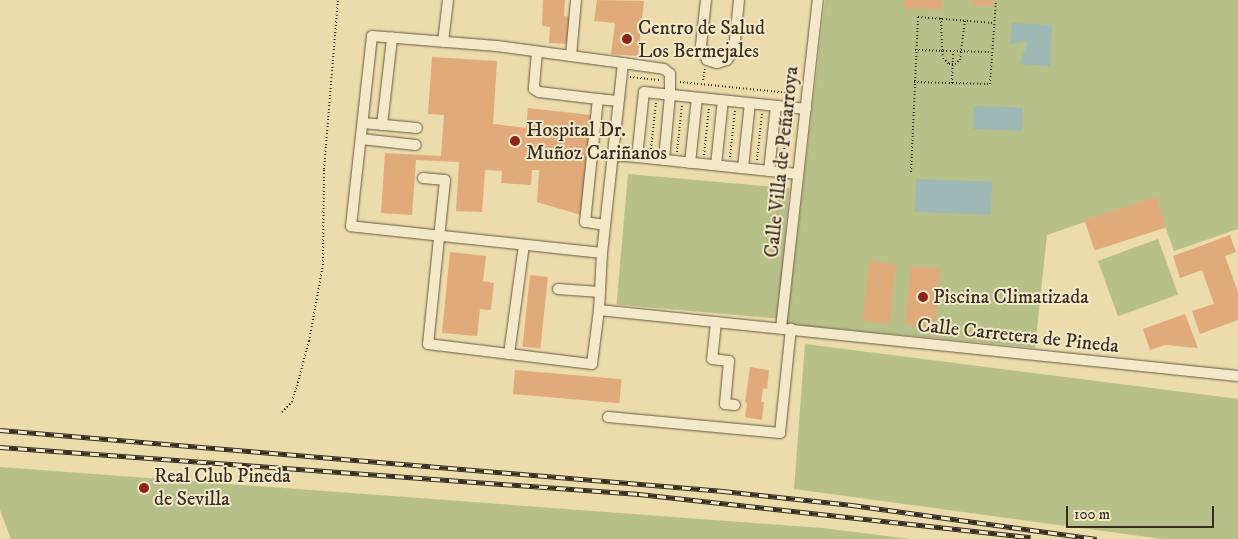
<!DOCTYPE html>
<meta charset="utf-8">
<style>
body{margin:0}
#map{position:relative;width:1238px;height:539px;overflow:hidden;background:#ecdbab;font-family:"IM FELL DW Pica",serif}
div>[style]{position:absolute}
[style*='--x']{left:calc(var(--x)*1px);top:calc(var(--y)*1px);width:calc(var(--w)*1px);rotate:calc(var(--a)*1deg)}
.green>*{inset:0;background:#b7c089;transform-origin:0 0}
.water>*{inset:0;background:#9eb8b5;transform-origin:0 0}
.building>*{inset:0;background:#e1aa7b;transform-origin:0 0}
.path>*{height:2px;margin-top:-1px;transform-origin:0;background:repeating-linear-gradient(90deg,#362c21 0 1px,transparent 0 3.5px)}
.roads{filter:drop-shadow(0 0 1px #645844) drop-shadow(0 0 1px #645844)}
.minor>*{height:10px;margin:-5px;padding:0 5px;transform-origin:5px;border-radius:5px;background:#f3e8c8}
.rail>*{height:5px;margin-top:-2.5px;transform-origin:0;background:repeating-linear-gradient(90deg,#f3e8c8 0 9px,#362c21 0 18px);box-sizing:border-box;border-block:1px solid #362c21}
.dots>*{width:14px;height:14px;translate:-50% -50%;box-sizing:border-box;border:2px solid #f3e8c8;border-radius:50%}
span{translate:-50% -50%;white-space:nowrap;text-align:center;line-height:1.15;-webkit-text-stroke:4px #f3e8c8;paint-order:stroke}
.poi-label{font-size:20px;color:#362c21}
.left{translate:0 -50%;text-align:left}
.street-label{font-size:20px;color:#362c21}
.scale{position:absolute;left:1066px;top:506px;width:148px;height:22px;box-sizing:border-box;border:2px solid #362c21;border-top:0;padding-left:6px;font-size:15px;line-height:18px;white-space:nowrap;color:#362c21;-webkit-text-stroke:4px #f3e8c8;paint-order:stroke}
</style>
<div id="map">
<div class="green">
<i style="clip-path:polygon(825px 0,1238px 0,1238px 229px,1174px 251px,1155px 198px,1047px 235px,1035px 348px,787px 324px)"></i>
<i style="left:628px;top:174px;width:162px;height:131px;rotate:5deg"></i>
<i style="left:1158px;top:239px;width:59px;height:64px;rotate:70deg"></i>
<i style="clip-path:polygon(805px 344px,1238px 399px,1238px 539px,1162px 539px,794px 489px)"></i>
<i style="clip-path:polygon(0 467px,822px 528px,910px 539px,11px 539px,0 510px)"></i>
</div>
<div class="water">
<i style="clip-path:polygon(1012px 23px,1052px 25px,1050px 66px,1019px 64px,1028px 43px,1026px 41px,1010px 44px)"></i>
<i style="left:974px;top:106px;width:49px;height:23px;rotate:2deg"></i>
<i style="left:916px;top:179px;width:76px;height:33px;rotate:2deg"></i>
</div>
<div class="building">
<i style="clip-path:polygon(543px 0,565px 0,564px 16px,572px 17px,570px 44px,549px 43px,550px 27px,542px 26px)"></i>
<i style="clip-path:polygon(597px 0,644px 1px,638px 56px,611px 54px,615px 23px,594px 21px)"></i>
<i style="clip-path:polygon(904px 0,942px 0,942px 10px,904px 8px)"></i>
<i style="left:973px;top:0;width:20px;height:6px"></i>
<i style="clip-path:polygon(432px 57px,497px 61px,493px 124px,526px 128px,528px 108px,591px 115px,581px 215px,537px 202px,539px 170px,532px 170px,531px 185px,501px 183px,502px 171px,485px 170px,482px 212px,456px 211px,459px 162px,416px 160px,412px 215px,381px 213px,385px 153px,441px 156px,444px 115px,428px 114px)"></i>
<i style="left:1156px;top:197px;width:32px;height:75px;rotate:72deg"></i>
<i style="clip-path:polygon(1230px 235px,1236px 252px,1225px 256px,1238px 292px,1238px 320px,1200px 334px,1192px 311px,1214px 304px,1202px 270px,1180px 278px,1173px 256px)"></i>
<i style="clip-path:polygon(450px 252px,486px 256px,483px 281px,494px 283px,491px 310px,480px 309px,477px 336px,442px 333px)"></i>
<i style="left:869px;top:261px;width:27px;height:60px;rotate:6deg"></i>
<i style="left:911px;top:266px;width:30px;height:59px;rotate:6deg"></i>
<i style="left:530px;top:275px;width:18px;height:72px;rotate:6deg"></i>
<i style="clip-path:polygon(1185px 314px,1198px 348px,1165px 345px,1150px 350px,1143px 329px)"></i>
<i style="clip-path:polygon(750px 367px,769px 370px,767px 389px,763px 388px,761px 402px,764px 402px,762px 420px,745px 417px,747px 403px,745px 402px)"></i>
<i style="left:515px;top:370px;width:107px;height:24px;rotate:5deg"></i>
</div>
<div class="path">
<i style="--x:941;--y:18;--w:33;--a:88"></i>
<i style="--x:942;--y:51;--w:7;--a:82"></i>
<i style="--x:943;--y:58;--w:8;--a:45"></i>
<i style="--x:949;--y:64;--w:6;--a:0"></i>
<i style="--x:955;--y:64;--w:6;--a:-39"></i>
<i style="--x:960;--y:60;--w:40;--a:-82.9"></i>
<i style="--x:915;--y:50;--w:75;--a:1.5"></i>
<i style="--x:630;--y:77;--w:31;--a:6"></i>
<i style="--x:703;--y:80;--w:11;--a:-80"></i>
<i style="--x:680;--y:82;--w:111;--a:5.7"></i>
<i style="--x:790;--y:93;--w:5;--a:101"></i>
<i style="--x:914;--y:82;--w:76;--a:1.5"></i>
<i style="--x:990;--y:84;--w:84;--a:-85.9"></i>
<i style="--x:952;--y:83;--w:32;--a:-88"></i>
<i style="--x:651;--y:149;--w:47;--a:-83.9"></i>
<i style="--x:677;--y:152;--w:47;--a:-83.9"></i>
<i style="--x:704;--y:155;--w:48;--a:-84.1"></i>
<i style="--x:730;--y:157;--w:47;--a:-83.9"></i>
<i style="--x:757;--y:160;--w:47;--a:-83.9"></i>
<i style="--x:783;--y:163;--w:45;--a:-84.9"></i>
<i style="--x:911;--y:172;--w:155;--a:-87.4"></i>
<i style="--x:918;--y:17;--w:76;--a:4.5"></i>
<i style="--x:282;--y:412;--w:14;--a:-45"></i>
<i style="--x:292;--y:402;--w:17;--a:-73"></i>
<i style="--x:297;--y:386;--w:47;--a:-75.1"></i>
<i style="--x:309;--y:341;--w:77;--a:-79.6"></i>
<i style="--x:323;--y:265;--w:96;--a:-89.4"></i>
<i style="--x:324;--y:169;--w:170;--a:-85.3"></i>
</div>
<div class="roads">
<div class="minor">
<i style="--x:706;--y:0;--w:45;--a:96.3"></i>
<i style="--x:701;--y:45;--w:16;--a:68"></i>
<i style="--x:707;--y:60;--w:10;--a:17"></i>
<i style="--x:717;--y:63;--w:10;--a:-17"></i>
<i style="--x:727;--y:60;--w:12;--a:-55"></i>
<i style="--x:734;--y:50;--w:50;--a:-84.3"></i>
<i style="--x:372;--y:36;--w:125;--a:4.6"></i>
<i style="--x:497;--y:46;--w:127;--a:7.7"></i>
<i style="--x:623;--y:63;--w:191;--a:96.3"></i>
<i style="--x:602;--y:253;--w:252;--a:-173.9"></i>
<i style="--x:351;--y:226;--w:191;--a:-83.7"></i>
<i style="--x:443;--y:42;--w:42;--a:-83.2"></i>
<i style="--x:537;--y:52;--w:37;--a:95"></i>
<i style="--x:534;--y:89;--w:6;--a:31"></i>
<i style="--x:539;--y:92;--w:59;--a:6.8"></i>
<i style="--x:571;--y:56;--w:56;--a:-84.9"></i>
<i style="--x:623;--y:63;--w:41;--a:8.3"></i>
<i style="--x:664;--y:69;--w:8;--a:40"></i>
<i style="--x:670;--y:74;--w:21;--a:90"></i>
<i style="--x:670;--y:95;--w:65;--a:95.3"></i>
<i style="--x:363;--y:123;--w:54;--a:5.3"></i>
<i style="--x:382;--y:125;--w:88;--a:-83.4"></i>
<i style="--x:361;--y:139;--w:55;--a:6.2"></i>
<i style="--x:613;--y:155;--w:24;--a:5"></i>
<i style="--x:690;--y:163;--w:65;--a:-83.9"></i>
<i style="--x:716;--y:165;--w:65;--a:-83.9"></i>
<i style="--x:743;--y:168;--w:65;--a:-83.9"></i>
<i style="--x:769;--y:171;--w:65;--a:-83.9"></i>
<i style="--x:798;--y:174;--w:162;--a:-174"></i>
<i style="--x:637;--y:157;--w:65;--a:-83.9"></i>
<i style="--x:644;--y:92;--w:163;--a:6"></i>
<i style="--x:423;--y:178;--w:22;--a:5"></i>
<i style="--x:445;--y:180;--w:165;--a:95.9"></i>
<i style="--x:428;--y:344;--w:165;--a:7"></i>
<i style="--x:592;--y:364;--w:54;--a:-82.6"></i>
<i style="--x:599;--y:310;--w:57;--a:-87"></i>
<i style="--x:605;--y:225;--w:20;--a:-171"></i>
<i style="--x:585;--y:222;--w:124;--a:-84"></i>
<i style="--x:598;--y:99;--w:20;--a:6"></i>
<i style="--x:558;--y:289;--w:42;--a:4.1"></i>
<i style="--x:599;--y:310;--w:642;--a:5.9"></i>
<i style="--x:716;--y:322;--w:37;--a:96"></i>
<i style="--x:712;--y:359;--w:17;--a:7"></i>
<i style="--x:729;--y:361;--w:43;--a:95.3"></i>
<i style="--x:725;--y:404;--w:10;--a:6"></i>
<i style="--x:781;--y:328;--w:330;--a:-83.6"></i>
<i style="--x:509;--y:354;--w:110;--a:-82.2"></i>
<i style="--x:608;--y:417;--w:173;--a:5.3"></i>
<i style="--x:780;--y:433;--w:105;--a:-84"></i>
</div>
</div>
<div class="rail">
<i style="--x:0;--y:430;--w:726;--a:4.82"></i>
<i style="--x:723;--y:491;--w:130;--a:6.2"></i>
<i style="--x:852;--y:505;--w:247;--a:7.9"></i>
<i style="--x:0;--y:447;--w:641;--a:4.21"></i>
<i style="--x:639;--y:494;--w:394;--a:6.3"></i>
</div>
<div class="dots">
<i style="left:627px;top:39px;background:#8f2418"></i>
<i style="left:515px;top:141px;background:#8f2418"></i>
<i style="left:923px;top:297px;background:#8f2418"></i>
<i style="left:144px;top:488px;background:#8f2418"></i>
</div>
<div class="poi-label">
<span class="left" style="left:638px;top:40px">Centro de Salud<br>Los Bermejales</span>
<span class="left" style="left:526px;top:142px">Hospital Dr.<br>Muñoz Cariñanos</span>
<span class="left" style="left:933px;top:297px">Piscina Climatizada</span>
<span class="left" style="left:154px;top:488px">Real Club Pineda<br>de Sevilla</span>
</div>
<div class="street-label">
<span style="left:782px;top:162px;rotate:-84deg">Calle Villa de Peñarroya</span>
<span style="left:1018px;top:336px;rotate:6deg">Calle Carretera de Pineda</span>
</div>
<div class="scale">100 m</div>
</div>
